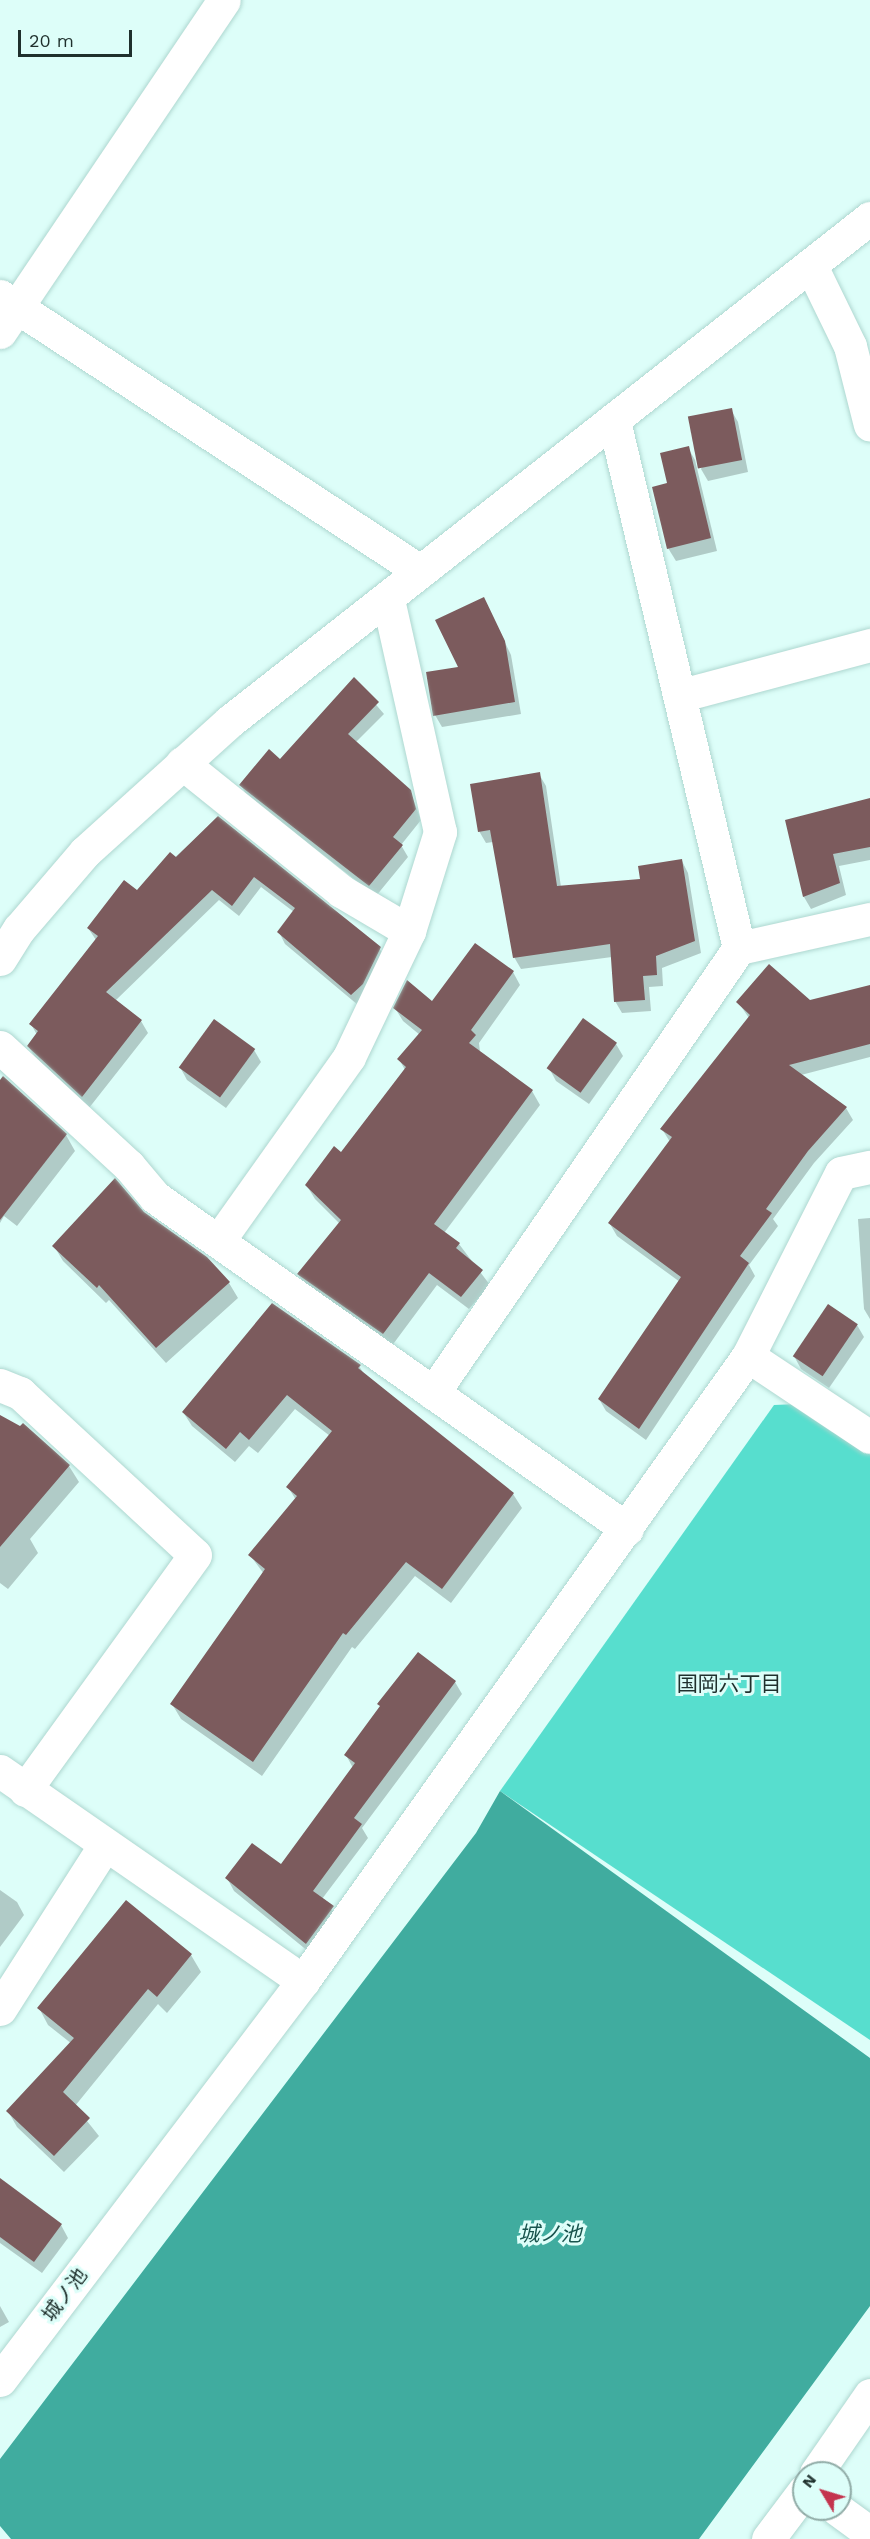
<!DOCTYPE html>
<meta charset="utf-8">
<style>
body{margin:0}
#map{position:relative;width:870px;height:2539px;overflow:hidden;background:#ddfef9;font-family:"Work Sans","Noto Sans JP",sans-serif}
div>[style]{position:absolute}
[style*='--x']{left:calc(var(--x)*1px);top:calc(var(--y)*1px);width:calc(var(--w)*1px);rotate:calc(var(--a)*1deg)}
.green>*{inset:0;background:#57dece}
.water>*{inset:0;background:#40ac9f}
.shadow>*{inset:0;background:#0003}
.building>*{inset:0;background:#7c5b5d;transform-origin:0 0}
.roads{filter:drop-shadow(0 0 2px #aed7d0) drop-shadow(0 0 2px #aed7d0)}
.minor>*{height:33px;margin:-16.5px;padding:0 16.5px;transform-origin:16.5px;border-radius:16.5px;background:#fff}
.tertiary>*{height:33px;margin:-16.5px;padding:0 16.5px;transform-origin:16.5px;border-radius:16.5px;background:#fff}
span{translate:-50% -50%;white-space:nowrap;text-align:center;line-height:1.15;-webkit-text-stroke:6px #ddfef9;paint-order:stroke}
.street-label{font-size:20px;color:#1f302d}
.neighbourhood-label{font-size:21px;color:#1f302d}
.water-label{font-size:21px;color:#18544d;font-style:italic}
.north{position:absolute;left:792px;top:2461px;width:60px;height:60px;box-sizing:border-box;background:#ddfef9;border:2px solid #91aca7;border-radius:50%;rotate:308deg;font-size:16px;font-weight:700;line-height:24px;text-align:center;color:#1f302d}
.north::after{content:'';display:block;margin:auto;width:21px;height:27px;background:#c4344e;clip-path:polygon(50% 0,100% 100%,50% 72%,0 100%)}
.scale{position:absolute;left:18px;top:30px;width:114px;height:27px;box-sizing:border-box;border:3px solid #1f302d;border-top:0;padding-left:8px;font-size:18px;line-height:21px;white-space:nowrap;color:#1f302d;-webkit-text-stroke:4px #ddfef9;paint-order:stroke}
</style>
<div id="map">
<div class="green">
<i style="clip-path:polygon(820px 1403px,870px 1440px,870px 2040px,500px 1791px,774px 1405px)"></i>
</div>
<div class="water">
<i style="clip-path:polygon(500px 1791px,870px 2058px,870px 2306px,699px 2539px,11px 2539px,0 2526px,0 2459px,476px 1833px)"></i>
</div>
<div class="shadow">
<i style="clip-path:polygon(731px 410px,738px 422px,748px 472px,708px 481px,701px 469px)"></i>
<i style="clip-path:polygon(688px 448px,695px 460px,717px 551px,676px 561px,668px 548px,668px 484px)"></i>
<i style="clip-path:polygon(490px 611px,511px 655px,521px 714px,442px 727px,435px 715px)"></i>
<i style="clip-path:polygon(354px 679px,384px 714px,356px 742px,410px 791px,421px 820px,401px 845px,408px 857px,376px 896px,247px 796px,241px 785px,281px 761px)"></i>
<i style="clip-path:polygon(539px 774px,546px 786px,561px 887px,642px 880px,682px 861px,688px 873px,701px 953px,662px 968px,663px 986px,649px 987px,651px 1011px,622px 1013px,615px 1001px,612px 957px,521px 969px,514px 957px,493px 842px,486px 843px,479px 831px)"></i>
<i style="clip-path:polygon(870px 800px,870px 860px,839px 866px,846px 895px,811px 909px,804px 897px,787px 821px)"></i>
<i style="clip-path:polygon(218px 818px,379px 948px,386px 959px,358px 1005px,285px 944px,279px 932px,294px 912px,261px 887px,239px 916px,219px 900px,115px 1001px,141px 1021px,148px 1033px,89px 1108px,35px 1057px,28px 1046px,37px 1035px,31px 1024px,96px 940px,88px 928px,137px 892px)"></i>
<i style="clip-path:polygon(513px 972px,520px 985px,479px 1043px,480px 1052px,532px 1091px,540px 1105px,444px 1233px,459px 1244px,490px 1285px,469px 1309px,437px 1285px,391px 1347px,306px 1287px,298px 1274px,340px 1224px,315px 1199px,307px 1186px,342px 1154px,405px 1070px,399px 1059px,420px 1035px,403px 1021px,395px 1008px,433px 1003px)"></i>
<i style="clip-path:polygon(870px 991px,870px 1057px,801px 1075px,846px 1108px,853px 1120px,814px 1163px,773px 1219px,778px 1226px,749px 1265px,755px 1276px,646px 1440px,606px 1411px,599px 1399px,680px 1282px,617px 1236px,610px 1224px,670px 1142px,662px 1129px,749px 1018px,738px 1002px,810px 1001px)"></i>
<i style="clip-path:polygon(616px 1044px,623px 1056px,589px 1104px,556px 1081px,549px 1068px)"></i>
<i style="clip-path:polygon(254px 1050px,261px 1062px,226px 1108px,187px 1080px,180px 1067px)"></i>
<i style="clip-path:polygon(0 1082px,66px 1135px,75px 1151px,17px 1226px,4px 1216px,0 1223px)"></i>
<i style="clip-path:polygon(143px 1213px,229px 1283px,238px 1298px,166px 1363px,109px 1300px,106px 1303px,63px 1261px,54px 1246px)"></i>
<i style="clip-path:polygon(870px 1218px,870px 1319px,864px 1309px,858px 1219px)"></i>
<i style="clip-path:polygon(857px 1325px,864px 1337px,829px 1388px,801px 1369px,794px 1356px)"></i>
<i style="clip-path:polygon(359px 1366px,366px 1377px,513px 1494px,522px 1508px,451px 1603px,415px 1576px,355px 1649px,352px 1647px,262px 1776px,181px 1719px,172px 1704px,264px 1574px,250px 1555px,296px 1500px,288px 1487px,330px 1436px,295px 1409px,258px 1453px,249px 1446px,235px 1462px,192px 1426px,183px 1412px)"></i>
<i style="clip-path:polygon(0 1417px,21px 1428px,23px 1425px,69px 1466px,79px 1482px,30px 1539px,38px 1553px,8px 1589px,0 1583px)"></i>
<i style="clip-path:polygon(455px 1682px,462px 1694px,362px 1828px,368px 1838px,322px 1899px,340px 1919px,314px 1956px,234px 1891px,227px 1878px,281px 1866px,353px 1768px,346px 1755px,381px 1707px,379px 1704px)"></i>
<i style="clip-path:polygon(0 1890px,17px 1902px,24px 1915px,0 1947px)"></i>
<i style="clip-path:polygon(126px 1902px,191px 1955px,201px 1972px,167px 2013px,158px 2004px,75px 2106px,99px 2136px,64px 2172px,17px 2127px,8px 2111px,72px 2044px,48px 2025px,39px 2008px)"></i>
<i style="clip-path:polygon(0 2201px,61px 2225px,68px 2238px,42px 2273px,0 2243px)"></i>
<i style="clip-path:polygon(0 2306px,9px 2322px,0 2327px)"></i>
</div>
<div class="building">
<i style="left:732px;top:408px;width:53px;height:45px;rotate:79deg"></i>
<i style="clip-path:polygon(689px 446px,711px 538px,667px 549px,652px 487px,667px 483px,660px 453px)"></i>
<i style="clip-path:polygon(484px 597px,505px 641px,515px 702px,433px 716px,426px 672px,458px 667px,435px 620px)"></i>
<i style="clip-path:polygon(354px 677px,379px 702px,348px 734px,411px 790px,416px 809px,393px 837px,403px 845px,369px 886px,239px 785px,269px 749px,280px 759px)"></i>
<i style="clip-path:polygon(540px 772px,557px 886px,640px 879px,638px 866px,682px 859px,695px 941px,656px 956px,657px 975px,643px 976px,645px 1000px,614px 1002px,610px 944px,513px 958px,490px 830px,478px 832px,470px 784px)"></i>
<i style="clip-path:polygon(870px 798px,870px 847px,833px 854px,840px 883px,803px 897px,785px 820px)"></i>
<i style="clip-path:polygon(218px 816px,381px 947px,363px 984px,351px 995px,277px 932px,295px 908px,254px 877px,232px 906px,212px 890px,106px 992px,142px 1020px,82px 1097px,27px 1046px,38px 1031px,29px 1024px,98px 936px,87px 928px,124px 880px,137px 890px,170px 852px,176px 857px)"></i>
<i style="clip-path:polygon(475px 943px,514px 971px,471px 1030px,476px 1035px,469px 1043px,533px 1090px,434px 1224px,460px 1243px,456px 1248px,483px 1270px,461px 1297px,429px 1273px,383px 1334px,297px 1274px,341px 1220px,305px 1185px,334px 1146px,341px 1152px,406px 1067px,397px 1059px,422px 1030px,393px 1008px,407px 980px,432px 1001px)"></i>
<i style="clip-path:polygon(769px 964px,810px 1000px,870px 985px,870px 1044px,789px 1065px,847px 1107px,808px 1151px,766px 1209px,772px 1213px,740px 1256px,749px 1263px,639px 1429px,598px 1399px,681px 1277px,608px 1223px,672px 1137px,660px 1129px,750px 1015px,736px 1002px)"></i>
<i style="left:583px;top:1018px;width:42px;height:62px;rotate:36deg"></i>
<i style="left:214px;top:1019px;width:51px;height:60px;rotate:36deg"></i>
<i style="clip-path:polygon(3px 1076px,67px 1134px,0 1220px,0 1080px)"></i>
<i style="clip-path:polygon(115px 1178px,144px 1212px,207px 1257px,230px 1282px,156px 1348px,99px 1285px,97px 1288px,52px 1246px)"></i>
<i style="clip-path:polygon(272px 1303px,361px 1365px,358px 1368px,514px 1493px,442px 1589px,406px 1562px,346px 1635px,343px 1633px,253px 1762px,170px 1704px,265px 1569px,248px 1555px,297px 1496px,286px 1487px,332px 1431px,287px 1395px,249px 1440px,240px 1432px,226px 1449px,182px 1412px)"></i>
<i style="left:828px;top:1304px;width:36px;height:63px;rotate:34deg"></i>
<i style="clip-path:polygon(0 1415px,20px 1426px,23px 1423px,70px 1465px,0 1547px)"></i>
<i style="clip-path:polygon(418px 1652px,456px 1681px,354px 1818px,362px 1824px,313px 1891px,334px 1906px,306px 1944px,225px 1878px,252px 1843px,281px 1864px,355px 1763px,344px 1755px,380px 1706px,377px 1704px)"></i>
<i style="clip-path:polygon(126px 1900px,192px 1954px,157px 1997px,148px 1989px,63px 2092px,90px 2118px,54px 2156px,6px 2111px,74px 2038px,37px 2008px)"></i>
<i style="clip-path:polygon(0 2178px,62px 2224px,34px 2262px,0 2237px)"></i>
</div>
<div class="roads">
<div class="minor">
<i style="--x:811;--y:266;--w:89;--a:64"></i>
<i style="--x:850;--y:346;--w:81;--a:75.8"></i>
<i style="--x:0;--y:296;--w:502;--a:33.22"></i>
<i style="--x:0;--y:332;--w:400;--a:-56"></i>
<i style="--x:614;--y:421;--w:542;--a:76.66"></i>
<i style="--x:682;--y:695;--w:195;--a:-14.9"></i>
<i style="--x:182;--y:763;--w:204;--a:38.8"></i>
<i style="--x:341;--y:891;--w:79;--a:30.5"></i>
<i style="--x:0;--y:1047;--w:176;--a:42.7"></i>
<i style="--x:129;--y:1166;--w:40;--a:50"></i>
<i style="--x:155;--y:1197;--w:577;--a:35.12"></i>
<i style="--x:219;--y:1240;--w:224;--a:-54.6"></i>
<i style="--x:349;--y:1057;--w:140;--a:-64.5"></i>
<i style="--x:409;--y:931;--w:104;--a:-72.6"></i>
<i style="--x:440;--y:832;--w:239;--a:-102.6"></i>
<i style="--x:748;--y:1356;--w:205;--a:-63.1"></i>
<i style="--x:841;--y:1173;--w:30;--a:-12"></i>
<i style="--x:0;--y:1385;--w:22;--a:22"></i>
<i style="--x:20;--y:1393;--w:238;--a:42.8"></i>
<i style="--x:195;--y:1555;--w:290;--a:125.9"></i>
<i style="--x:433;--y:1393;--w:540;--a:-55.49"></i>
<i style="--x:739;--y:948;--w:134;--a:-12.5"></i>
<i style="--x:0;--y:1771;--w:369;--a:34.7"></i>
<i style="--x:0;--y:2009;--w:195;--a:-57.4"></i>
<i style="--x:0;--y:2380;--w:501;--a:-52.79"></i>
<i style="--x:303;--y:1981;--w:767;--a:-54.55"></i>
<i style="--x:748;--y:1356;--w:146;--a:33.6"></i>
<i style="--x:816;--y:2473;--w:95;--a:-55.3"></i>
<i style="--x:837;--y:2509;--w:41;--a:36"></i>
<i style="--x:768;--y:2539;--w:60;--a:-53.1"></i>
</div>
<div class="tertiary">
<i style="--x:0;--y:959;--w:36;--a:-58"></i>
<i style="--x:19;--y:929;--w:101;--a:-49.4"></i>
<i style="--x:85;--y:852;--w:195;--a:-42.1"></i>
<i style="--x:230;--y:721;--w:814;--a:-38.17"></i>
</div>
</div>
<div class="street-label">
<span style="left:65px;top:2295px;rotate:-53deg">城ノ池</span>
</div>
<div class="neighbourhood-label">
<span style="left:729px;top:1684px">国岡六丁目</span>
</div>
<div class="water-label">
<span style="left:550px;top:2234px">城ノ池</span>
</div>
<div class="north">N</div>
<div class="scale">20 m</div>
</div>
